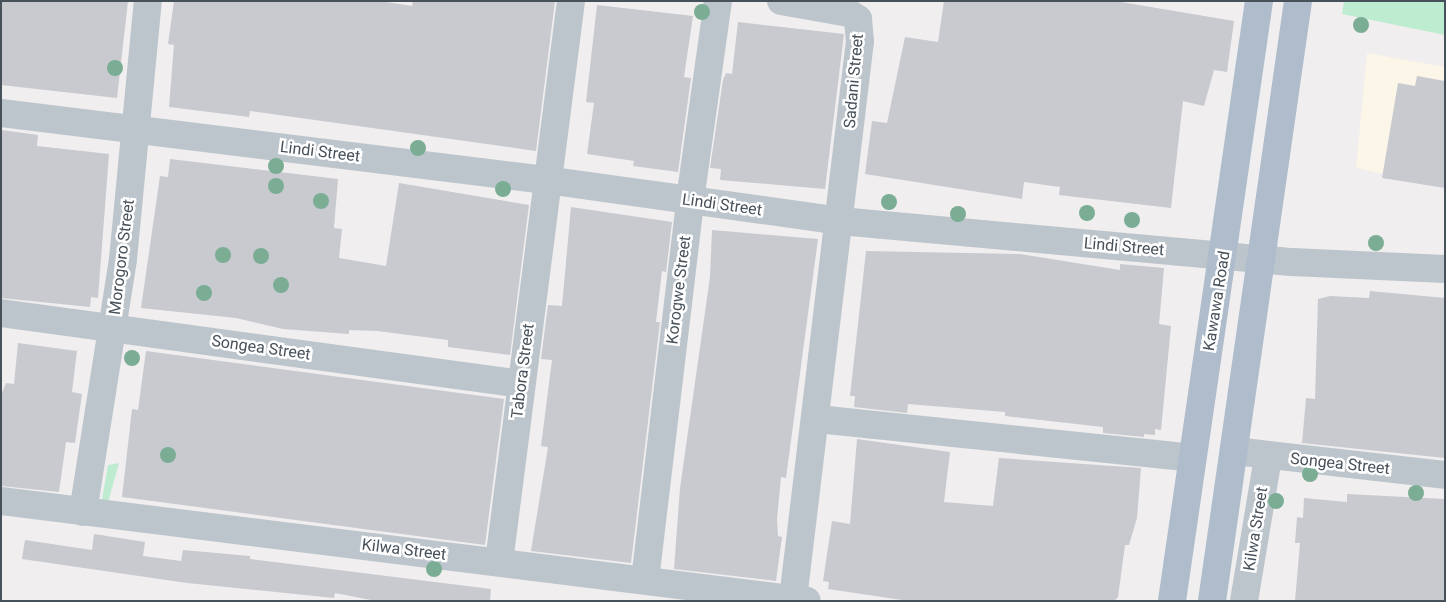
<!DOCTYPE html>
<style>
body{margin:0}
#map{position:relative;width:1446px;height:602px;overflow:hidden;background:#f0eeee;font-family:Roboto,sans-serif}
div>[style]{position:absolute}
[style*='--x']{left:calc(var(--x)*1px);top:calc(var(--y)*1px);width:calc(var(--w)*1px);rotate:calc(var(--a)*1deg)}
.commercial>*{inset:0;background:#fbf6e7}
.green>*{inset:0;background:#beecd1}
.building>*{inset:0;background:#c8cad0}
.minor>*{height:28px;margin:-14px;padding:0 14px;transform-origin:14px;border-radius:14px;background:#bdc5cc}
.major>*{height:28px;margin:-14px;padding:0 14px;transform-origin:14px;border-radius:14px;background:#aebccb}
.trees>*{width:16px;height:16px;margin:-8px;border-radius:50%;background:#7bad95}
span{translate:-50% -50%;white-space:nowrap;text-align:center;line-height:1.15;-webkit-text-stroke:5px #fff;paint-order:stroke}
.street-label{font-size:16px;color:#47515a}
.frame{position:absolute;inset:0;border:2px solid #47515a;pointer-events:none}
</style>
<div id="map">
<div class="commercial">
<i style="clip-path:polygon(1367px 53px,1445px 67px,1445px 187px,1356px 168px)"></i>
</div>
<div class="green">
<i style="clip-path:polygon(1344px 1px,1445px 1px,1445px 35px,1342px 14px)"></i>
<i style="clip-path:polygon(119px 463px,107px 506px,101px 505px,108px 465px)"></i>
</div>
<div class="building">
<i style="clip-path:polygon(1px 1px,128px 1px,117px 98px,1px 85px)"></i>
<i style="clip-path:polygon(174px 1px,380px 1px,412px 6px,413px 1px,555px 1px,536px 151px,250px 111px,249px 117px,169px 107px,174px 45px,168px 44px)"></i>
<i style="clip-path:polygon(944px 1px,1115px 1px,1234px 21px,1227px 72px,1214px 70px,1204px 106px,1183px 101px,1171px 208px,1059px 195px,1060px 187px,1024px 182px,1022px 199px,865px 174px,872px 121px,887px 123px,905px 37px,938px 42px)"></i>
<i style="clip-path:polygon(597px 5px,693px 16px,684px 77px,691px 78px,678px 172px,633px 166px,634px 161px,587px 154px,594px 103px,586px 102px)"></i>
<i style="clip-path:polygon(738px 22px,844px 34px,825px 189px,720px 180px,721px 169px,710px 168px,723px 80px,726px 73px,732px 74px)"></i>
<i style="clip-path:polygon(1417px 76px,1445px 81px,1445px 188px,1382px 178px,1398px 83px,1415px 86px)"></i>
<i style="clip-path:polygon(1px 130px,38px 135px,37px 146px,109px 154px,98px 298px,91px 297px,90px 307px,1px 298px)"></i>
<i style="clip-path:polygon(170px 159px,338px 179px,334px 228px,342px 229px,339px 258px,386px 266px,399px 183px,529px 205px,510px 355px,448px 347px,448px 340px,377px 331px,349px 330px,349px 334px,283px 329px,236px 318px,141px 308px,160px 176px,168px 177px)"></i>
<i style="clip-path:polygon(571px 207px,672px 222px,666px 272px,662px 271px,656px 322px,660px 322px,631px 563px,531px 551px,548px 447px,541px 446px,552px 360px,541px 359px,548px 305px,562px 306px)"></i>
<i style="clip-path:polygon(712px 230px,818px 239px,786px 478px,781px 477px,777px 519px,778px 536px,782px 537px,776px 581px,674px 569px,680px 488px,710px 277px)"></i>
<i style="clip-path:polygon(866px 251px,1020px 254px,1120px 270px,1120px 264px,1164px 268px,1159px 324px,1171px 326px,1161px 430px,1155px 429px,1155px 435px,1144px 434px,1144px 437px,1103px 433px,1103px 427px,1005px 416px,1005px 412px,908px 404px,907px 413px,854px 407px,855px 396px,850px 396px)"></i>
<i style="clip-path:polygon(1370px 291px,1445px 298px,1445px 458px,1302px 443px,1306px 398px,1315px 399px,1318px 299px,1330px 296px,1369px 298px)"></i>
<i style="clip-path:polygon(18px 343px,77px 351px,72px 392px,82px 394px,75px 443px,66px 442px,59px 492px,1px 486px,1px 395px,6px 383px,14px 384px)"></i>
<i style="clip-path:polygon(146px 351px,504px 399px,485px 545px,122px 497px,132px 409px,138px 410px)"></i>
<i style="clip-path:polygon(857px 439px,950px 452px,944px 502px,993px 506px,999px 458px,1141px 468px,1137px 518px,1129px 545px,1125px 545px,1118px 597px,1114px 601px,909px 601px,828px 589px,829px 582px,823px 581px,832px 521px,850px 524px)"></i>
<i style="clip-path:polygon(1347px 494px,1445px 499px,1445px 601px,1295px 601px,1300px 543px,1295px 543px,1297px 517px,1303px 518px,1304px 498px,1347px 502px)"></i>
<i style="clip-path:polygon(94px 534px,145px 542px,143px 556px,181px 561px,183px 550px,250px 556px,250px 559px,491px 589px,490px 601px,376px 601px,335px 593px,334px 598px,187px 583px,22px 559px,25px 540px,92px 550px)"></i>
</div>
<div class="minor">
<i style="--x:781;--y:1;--w:69;--a:10"></i>
<i style="--x:849;--y:13;--w:11;--a:34"></i>
<i style="--x:858;--y:19;--w:22;--a:85"></i>
<i style="--x:860;--y:41;--w:562;--a:96.85"></i>
<i style="--x:1;--y:113;--w:549;--a:7.01"></i>
<i style="--x:546;--y:180;--w:297;--a:7.9"></i>
<i style="--x:840;--y:221;--w:454;--a:5.2"></i>
<i style="--x:1292;--y:262;--w:153;--a:2.6"></i>
<i style="--x:1;--y:313;--w:525;--a:7.77"></i>
<i style="--x:817;--y:419;--w:377;--a:5.9"></i>
<i style="--x:1235;--y:451;--w:211;--a:6.5"></i>
<i style="--x:1;--y:501;--w:812;--a:7.07"></i>
<i style="--x:83;--y:512;--w:256;--a:-81"></i>
<i style="--x:123;--y:259;--w:259;--a:-84.5"></i>
<i style="--x:499;--y:562;--w:566;--a:-82.69"></i>
<i style="--x:645;--y:580;--w:383;--a:-83.2"></i>
<i style="--x:690;--y:200;--w:201;--a:-82"></i>
<i style="--x:1244;--y:601;--w:146;--a:-80.5"></i>
</div>
<div class="major">
<i style="--x:1172;--y:601;--w:606;--a:-81.75"></i>
<i style="--x:1212;--y:601;--w:606;--a:-81.84"></i>
</div>
<div class="trees">
<i style="left:702px;top:12px"></i>
<i style="left:1361px;top:25px"></i>
<i style="left:115px;top:68px"></i>
<i style="left:418px;top:148px"></i>
<i style="left:276px;top:166px"></i>
<i style="left:276px;top:186px"></i>
<i style="left:503px;top:189px"></i>
<i style="left:321px;top:201px"></i>
<i style="left:889px;top:202px"></i>
<i style="left:1087px;top:213px"></i>
<i style="left:958px;top:214px"></i>
<i style="left:1132px;top:220px"></i>
<i style="left:1376px;top:243px"></i>
<i style="left:223px;top:255px"></i>
<i style="left:261px;top:256px"></i>
<i style="left:281px;top:285px"></i>
<i style="left:204px;top:293px"></i>
<i style="left:132px;top:358px"></i>
<i style="left:168px;top:455px"></i>
<i style="left:1310px;top:474px"></i>
<i style="left:1416px;top:493px"></i>
<i style="left:1276px;top:501px"></i>
<i style="left:434px;top:569px"></i>
</div>
<div class="street-label">
<span style="left:854px;top:81px;rotate:-85deg">Sadani Street</span>
<span style="left:320px;top:152px;rotate:7deg">Lindi Street</span>
<span style="left:722px;top:205px;rotate:8deg">Lindi Street</span>
<span style="left:1124px;top:247px;rotate:5deg">Lindi Street</span>
<span style="left:122px;top:257px;rotate:-83deg">Morogoro Street</span>
<span style="left:679px;top:290px;rotate:-83deg">Korogwe Street</span>
<span style="left:1217px;top:301px;rotate:-81deg">Kawawa Road</span>
<span style="left:261px;top:348px;rotate:8deg">Songea Street</span>
<span style="left:523px;top:371px;rotate:-83deg">Tabora Street</span>
<span style="left:1340px;top:464px;rotate:6deg">Songea Street</span>
<span style="left:1256px;top:529px;rotate:-81deg">Kilwa Street</span>
<span style="left:404px;top:550px;rotate:7deg">Kilwa Street</span>
</div>
<div class="frame"></div>
</div>
